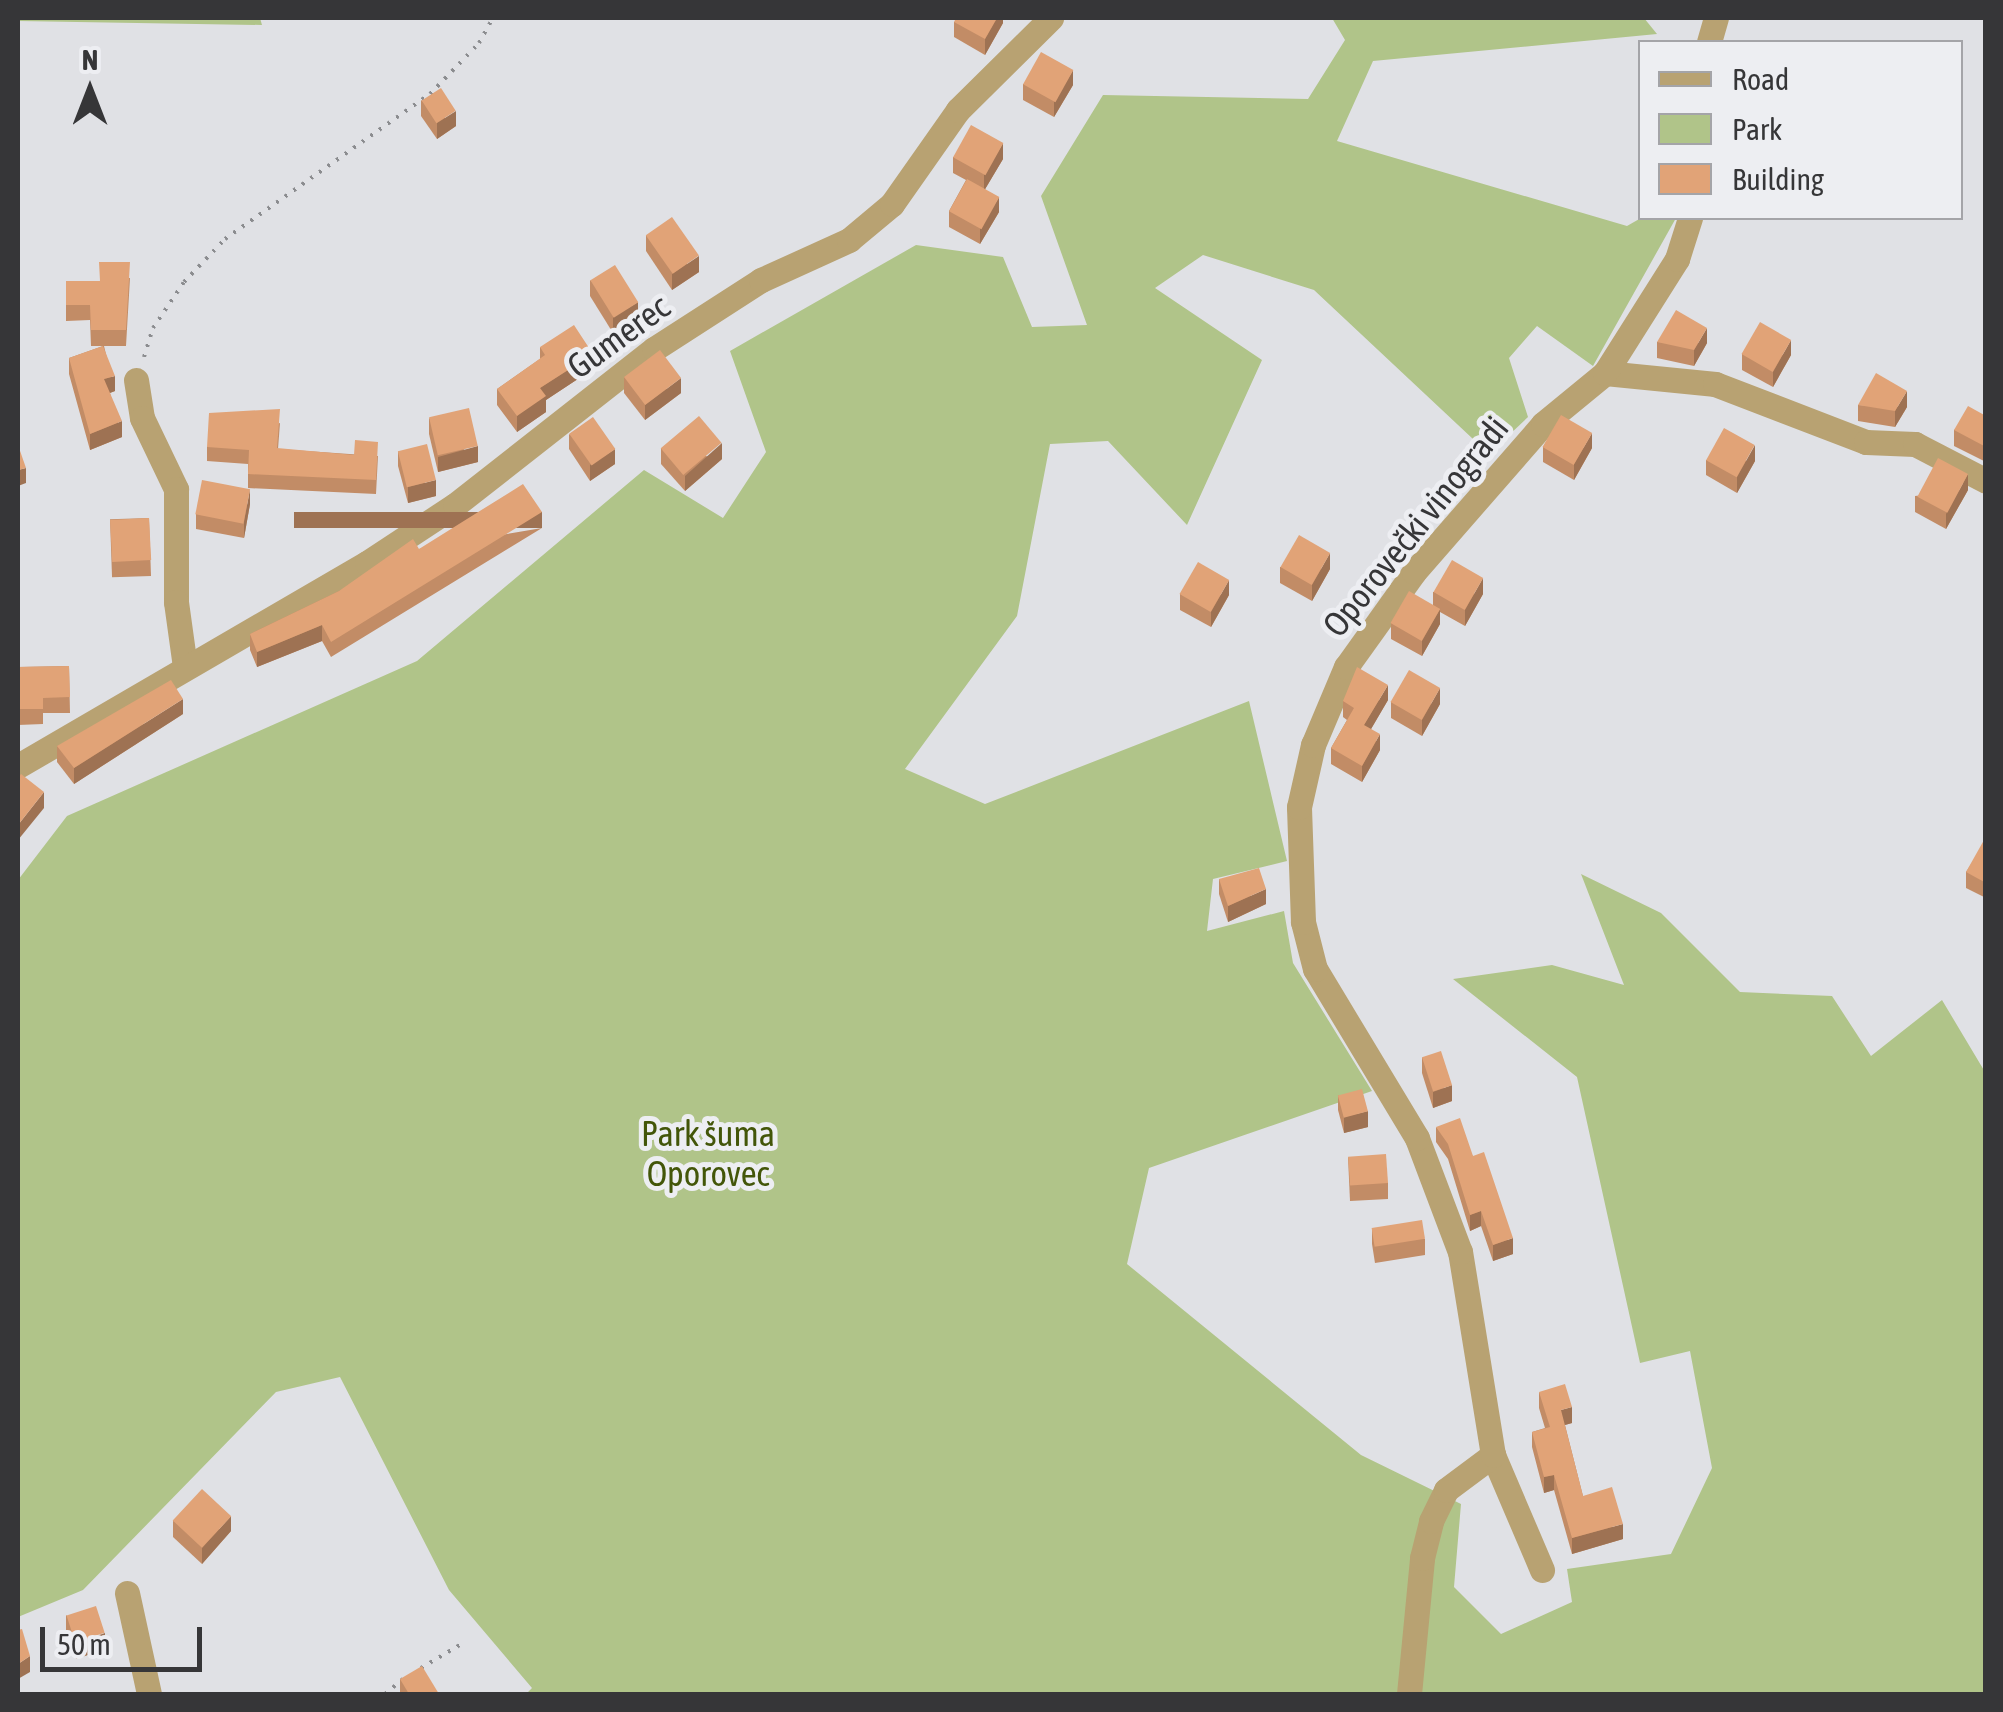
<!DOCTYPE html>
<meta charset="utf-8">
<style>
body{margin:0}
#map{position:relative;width:2003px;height:1712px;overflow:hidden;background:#e0e1e5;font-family:"Asap Condensed",sans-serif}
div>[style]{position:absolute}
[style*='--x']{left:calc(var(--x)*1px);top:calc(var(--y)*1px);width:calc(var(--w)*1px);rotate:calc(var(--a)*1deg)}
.green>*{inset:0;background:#b0c489}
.path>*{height:4px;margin-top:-2px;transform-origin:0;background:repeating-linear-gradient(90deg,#8b8c8f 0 2.5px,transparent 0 10.5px)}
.minor>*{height:25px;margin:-12.5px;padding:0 12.5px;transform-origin:12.5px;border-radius:12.5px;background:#b8a272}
.wall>*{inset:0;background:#c28c66;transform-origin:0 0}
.shaded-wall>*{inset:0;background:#9e7253;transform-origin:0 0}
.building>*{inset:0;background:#e1a377;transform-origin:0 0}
span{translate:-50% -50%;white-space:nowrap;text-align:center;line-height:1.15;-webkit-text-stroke:10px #edeef2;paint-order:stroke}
.street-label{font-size:35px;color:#363638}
.park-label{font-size:35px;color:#435609}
.frame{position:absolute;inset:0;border:20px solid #363638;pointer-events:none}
.legend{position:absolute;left:1638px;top:40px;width:325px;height:180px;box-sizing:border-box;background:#edeef2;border:2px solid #a4a4a8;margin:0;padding:12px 18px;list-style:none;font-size:30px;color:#363638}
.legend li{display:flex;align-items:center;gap:20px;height:50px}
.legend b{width:50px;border:2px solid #a4a4a8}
.north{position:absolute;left:40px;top:40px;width:100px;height:100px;-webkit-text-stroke:8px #edeef2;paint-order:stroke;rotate:0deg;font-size:28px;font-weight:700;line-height:40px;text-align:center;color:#363638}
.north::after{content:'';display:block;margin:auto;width:35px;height:45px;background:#363638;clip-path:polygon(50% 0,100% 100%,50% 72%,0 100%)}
.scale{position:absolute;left:40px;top:1627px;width:162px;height:45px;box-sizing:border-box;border:5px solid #363638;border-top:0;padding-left:12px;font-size:30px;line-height:35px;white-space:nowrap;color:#363638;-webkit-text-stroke:8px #edeef2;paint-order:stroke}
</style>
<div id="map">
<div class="green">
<i style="clip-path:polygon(18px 18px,260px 18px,262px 25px,18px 21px)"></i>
<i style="clip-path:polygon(1332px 18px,1644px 18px,1657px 34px,1373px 61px,1337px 141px,1627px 226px,1641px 218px,1676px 218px,1593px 366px,1537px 326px,1509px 358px,1528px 417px,1489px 454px,1314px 290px,1203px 255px,1155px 288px,1262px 360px,1187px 525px,1108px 441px,1050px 444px,1017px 616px,905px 769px,985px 804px,1249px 701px,1287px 861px,1213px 879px,1207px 931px,1284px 911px,1293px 963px,1372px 1091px,1149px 1168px,1127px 1264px,1361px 1455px,1461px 1504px,1454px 1587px,1501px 1634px,1572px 1602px,1567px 1569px,1671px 1554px,1712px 1468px,1690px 1351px,1640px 1363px,1577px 1077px,1453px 979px,1552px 965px,1624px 985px,1581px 874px,1661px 913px,1740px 992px,1832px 996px,1871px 1056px,1942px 1000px,1985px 1072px,1985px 1694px,526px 1694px,532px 1688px,449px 1590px,340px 1377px,276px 1392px,83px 1590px,18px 1617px,18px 880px,67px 816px,417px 661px,644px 470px,723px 518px,766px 452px,730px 351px,916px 245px,1003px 257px,1032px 327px,1087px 325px,1041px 196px,1103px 95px,1308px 99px,1345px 40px)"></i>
</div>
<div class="path">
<i style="--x:144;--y:357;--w:30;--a:-73"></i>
<i style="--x:153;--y:328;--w:55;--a:-56"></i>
<i style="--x:184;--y:282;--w:59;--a:-46.4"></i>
<i style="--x:225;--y:239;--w:251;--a:-35.3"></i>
<i style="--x:430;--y:94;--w:71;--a:-46.1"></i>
<i style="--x:479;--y:43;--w:29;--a:-61"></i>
<i style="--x:421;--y:1668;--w:49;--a:-30.8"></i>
<i style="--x:385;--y:1694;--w:25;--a:-40"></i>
</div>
<div class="minor">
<i style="--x:1709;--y:42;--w:25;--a:-74"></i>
<i style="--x:1605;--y:373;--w:111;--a:5.7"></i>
<i style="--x:1715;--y:384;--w:162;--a:21"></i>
<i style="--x:1866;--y:442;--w:49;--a:2.3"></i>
<i style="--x:1915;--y:444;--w:80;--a:27.5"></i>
<i style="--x:136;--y:380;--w:38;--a:81"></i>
<i style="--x:142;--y:418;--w:79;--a:64.4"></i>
<i style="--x:176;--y:489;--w:113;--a:90"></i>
<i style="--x:176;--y:602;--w:66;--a:82.1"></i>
<i style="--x:18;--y:766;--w:404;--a:-30.2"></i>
<i style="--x:367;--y:563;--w:105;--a:-33.4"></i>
<i style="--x:455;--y:505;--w:253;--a:-38.1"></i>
<i style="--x:654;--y:349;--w:127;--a:-32.8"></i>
<i style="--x:761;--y:280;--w:97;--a:-24.4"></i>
<i style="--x:849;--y:240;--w:56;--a:-39.9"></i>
<i style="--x:892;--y:204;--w:115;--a:-54.9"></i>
<i style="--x:958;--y:110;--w:131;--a:-44.7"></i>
<i style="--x:1493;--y:1455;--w:125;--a:66.9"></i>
<i style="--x:127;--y:1593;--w:103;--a:77.7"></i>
<i style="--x:1409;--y:1694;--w:137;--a:-84.5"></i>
<i style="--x:1422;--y:1558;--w:38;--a:-76"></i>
<i style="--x:1431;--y:1521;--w:34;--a:-64"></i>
<i style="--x:1446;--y:1490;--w:59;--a:-36.7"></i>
<i style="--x:1493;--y:1455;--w:206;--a:-99.2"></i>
<i style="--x:1460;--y:1252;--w:122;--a:-110.7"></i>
<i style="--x:1417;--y:1138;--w:197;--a:-121.1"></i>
<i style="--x:1315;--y:969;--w:49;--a:-104.3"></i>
<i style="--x:1303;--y:922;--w:115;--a:-92"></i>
<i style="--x:1299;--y:807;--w:64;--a:-77.3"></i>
<i style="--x:1313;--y:745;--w:85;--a:-67.1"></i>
<i style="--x:1346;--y:667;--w:117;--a:-54.4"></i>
<i style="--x:1414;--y:572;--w:196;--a:-48.9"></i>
<i style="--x:1543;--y:424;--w:80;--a:-39.4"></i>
<i style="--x:1605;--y:373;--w:135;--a:-57.7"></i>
<i style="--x:1677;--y:259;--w:43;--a:-72.4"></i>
</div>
<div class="wall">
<i style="clip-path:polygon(1003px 18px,1003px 23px,985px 55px,954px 37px,954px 22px)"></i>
<i style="clip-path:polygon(1023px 84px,1073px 85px,1054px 117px,1023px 100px)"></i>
<i style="clip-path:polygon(421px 100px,456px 126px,437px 139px,421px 116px)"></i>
<i style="clip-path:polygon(953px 157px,1003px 159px,985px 189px,999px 212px,980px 244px,949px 227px,949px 211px,966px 180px,953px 173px)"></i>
<i style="clip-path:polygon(646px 235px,699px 272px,672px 290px,646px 251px)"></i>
<i style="clip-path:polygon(130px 278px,126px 346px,104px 346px,115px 391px,110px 393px,122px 437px,90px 450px,69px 374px,69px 358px,103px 346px,91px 346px,90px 320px,66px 321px,66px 281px,99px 281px)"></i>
<i style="clip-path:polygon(590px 280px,638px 317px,613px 333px,590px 296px)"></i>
<i style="clip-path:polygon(1657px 342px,1707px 343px,1694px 366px,1657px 358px)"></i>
<i style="clip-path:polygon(540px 347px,593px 369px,546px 400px,546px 412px,517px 432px,497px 405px,497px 389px,540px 359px)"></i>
<i style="clip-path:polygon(1742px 354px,1791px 355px,1773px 387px,1742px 370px)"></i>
<i style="clip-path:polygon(624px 377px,681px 393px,645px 420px,624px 393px)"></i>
<i style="clip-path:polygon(1858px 405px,1907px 407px,1895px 427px,1858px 421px)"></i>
<i style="clip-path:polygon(1986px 416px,1986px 462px,1954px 446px,1954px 430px)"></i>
<i style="clip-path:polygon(429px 418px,478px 462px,438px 472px,429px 434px)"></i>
<i style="clip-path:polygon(280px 423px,278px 449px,378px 456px,376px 494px,248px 488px,248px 464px,207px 461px,207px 447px)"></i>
<i style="clip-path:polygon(569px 434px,615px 464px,590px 481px,569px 449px)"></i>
<i style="clip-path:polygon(1543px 447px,1592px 448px,1574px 480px,1543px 462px)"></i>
<i style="clip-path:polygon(661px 448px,722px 459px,685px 491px,661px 464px)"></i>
<i style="clip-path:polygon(398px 451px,436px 496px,408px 503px,398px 466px)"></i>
<i style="clip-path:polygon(1706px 460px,1755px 461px,1737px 493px,1706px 475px)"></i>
<i style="clip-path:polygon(1968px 490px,1946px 529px,1915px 512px,1915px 496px)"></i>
<i style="clip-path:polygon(250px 504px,244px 538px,196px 529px,196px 514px)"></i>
<i style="left:149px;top:518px;width:58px;height:39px;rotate:88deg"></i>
<i style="clip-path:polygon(542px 528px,331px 657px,322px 641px,257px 667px,250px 650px,250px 634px,339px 591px,419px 549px)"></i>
<i style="clip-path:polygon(1280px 567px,1330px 569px,1312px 601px,1280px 583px)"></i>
<i style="clip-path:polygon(1433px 592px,1483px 594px,1465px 626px,1440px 612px,1440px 624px,1422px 656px,1391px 639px,1391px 623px,1433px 605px)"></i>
<i style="clip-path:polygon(1180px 594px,1229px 595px,1211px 627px,1180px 610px)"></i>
<i style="clip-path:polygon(69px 666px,70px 713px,43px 713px,43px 724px,18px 725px,18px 667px)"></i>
<i style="clip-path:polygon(1388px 700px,1371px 729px,1380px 750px,1362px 782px,1331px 764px,1331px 748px,1347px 720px,1343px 717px,1343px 701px)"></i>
<i style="clip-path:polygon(1391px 702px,1440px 704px,1422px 736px,1391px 718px)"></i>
<i style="clip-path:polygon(183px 714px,74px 784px,57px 762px,57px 746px)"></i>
<i style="clip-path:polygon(1986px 841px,1986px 898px,1966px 888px,1966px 872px)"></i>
<i style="clip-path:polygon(1219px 879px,1266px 904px,1228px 922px,1219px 894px)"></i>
<i style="clip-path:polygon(1422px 1057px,1452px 1101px,1433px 1108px,1422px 1073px)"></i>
<i style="clip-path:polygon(1338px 1095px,1368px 1127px,1344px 1133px,1338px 1110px)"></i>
<i style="clip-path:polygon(1436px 1127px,1473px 1156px,1513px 1254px,1493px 1261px,1481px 1226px,1470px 1231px,1448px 1159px,1436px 1142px)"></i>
<i style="clip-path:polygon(1348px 1157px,1388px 1183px,1388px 1199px,1350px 1201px)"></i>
<i style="clip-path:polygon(1372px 1228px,1425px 1239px,1425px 1255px,1375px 1263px,1372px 1244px)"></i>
<i style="clip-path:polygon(1539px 1392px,1572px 1423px,1565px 1425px,1583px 1496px,1623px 1539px,1572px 1554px,1554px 1490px,1544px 1493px,1532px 1447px,1532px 1432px,1545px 1428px,1539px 1408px)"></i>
<i style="clip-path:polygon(173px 1521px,231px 1531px,202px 1564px,173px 1537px)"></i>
<i style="clip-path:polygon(66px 1615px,105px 1649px,76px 1659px,66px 1631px)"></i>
<i style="clip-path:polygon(400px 1679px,439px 1694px,400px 1694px)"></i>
</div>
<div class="shaded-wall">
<i style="clip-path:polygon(997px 18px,1003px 18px,1003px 23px,985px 55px,985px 39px)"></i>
<i style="clip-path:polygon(1073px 70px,1073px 85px,1054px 117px,1054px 102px)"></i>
<i style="clip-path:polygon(456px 111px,456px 126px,437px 139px,437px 123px)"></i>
<i style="clip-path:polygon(1003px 143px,1003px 159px,984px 191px,984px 175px)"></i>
<i style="clip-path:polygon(999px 197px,999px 212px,980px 244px,980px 228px)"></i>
<i style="clip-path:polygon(699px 256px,699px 272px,672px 290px,672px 274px)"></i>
<i style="clip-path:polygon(638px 302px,638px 317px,613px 333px,613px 317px)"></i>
<i style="clip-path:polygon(1707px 328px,1707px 343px,1694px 366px,1694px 350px)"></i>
<i style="clip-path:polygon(1791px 340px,1791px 355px,1773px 387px,1773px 372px)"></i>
<i style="clip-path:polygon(593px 354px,593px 369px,546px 400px,546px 412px,517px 432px,517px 416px,540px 388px)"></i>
<i style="clip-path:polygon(115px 376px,115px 391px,104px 395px,104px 379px)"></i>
<i style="clip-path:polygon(681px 378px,681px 393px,645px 420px,645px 405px)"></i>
<i style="clip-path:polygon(1907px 391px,1907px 407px,1895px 427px,1895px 411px)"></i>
<i style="clip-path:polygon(122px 421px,122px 437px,90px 450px,90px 434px)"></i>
<i style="clip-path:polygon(1592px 433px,1592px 448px,1574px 480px,1574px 464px)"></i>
<i style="clip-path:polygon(722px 443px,722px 459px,685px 491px,685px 476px)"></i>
<i style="clip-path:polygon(1755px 445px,1755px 461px,1737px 493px,1737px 477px)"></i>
<i style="clip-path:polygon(478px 446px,478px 462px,438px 472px,438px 457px)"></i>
<i style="clip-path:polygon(615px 449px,615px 464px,590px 481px,590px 465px)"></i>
<i style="clip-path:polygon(26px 468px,26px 483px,18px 486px,18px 470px)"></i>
<i style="clip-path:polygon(1968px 474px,1968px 490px,1946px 529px,1946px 514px)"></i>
<i style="clip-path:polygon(436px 480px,436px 496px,408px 503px,408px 487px)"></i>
<i style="clip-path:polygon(250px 489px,250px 504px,244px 538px,244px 522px)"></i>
<i style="left:542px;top:512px;width:16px;height:248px;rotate:90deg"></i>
<i style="clip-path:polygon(1330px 553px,1330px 569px,1312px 601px,1312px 585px)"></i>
<i style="clip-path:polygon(1483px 578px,1483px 594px,1465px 626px,1465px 610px)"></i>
<i style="clip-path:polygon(1229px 580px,1229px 595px,1211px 627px,1211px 612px)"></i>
<i style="clip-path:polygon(1440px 609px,1440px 624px,1422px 656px,1422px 641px)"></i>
<i style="clip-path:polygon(322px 625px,322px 641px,257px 667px,257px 652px)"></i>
<i style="clip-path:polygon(1388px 685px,1388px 700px,1364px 741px,1364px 725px)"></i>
<i style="clip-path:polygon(1440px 688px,1440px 704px,1422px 736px,1422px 720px)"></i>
<i style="clip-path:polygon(183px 699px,183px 714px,74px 784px,74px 768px)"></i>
<i style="clip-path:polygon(1380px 734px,1380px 750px,1362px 782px,1362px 766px)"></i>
<i style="clip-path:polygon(44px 792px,44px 808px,18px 840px,18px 825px)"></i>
<i style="clip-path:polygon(1266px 889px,1266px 904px,1228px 922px,1228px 906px)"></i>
<i style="clip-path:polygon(1452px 1085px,1452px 1101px,1433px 1108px,1433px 1092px)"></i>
<i style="clip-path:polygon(1368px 1111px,1368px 1127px,1344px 1133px,1344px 1117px)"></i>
<i style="clip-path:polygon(1481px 1211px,1481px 1226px,1470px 1231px,1470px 1215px)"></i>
<i style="clip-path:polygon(1513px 1238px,1513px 1254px,1493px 1261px,1493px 1245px)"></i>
<i style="clip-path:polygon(1572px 1407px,1572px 1423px,1561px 1426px,1561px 1410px)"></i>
<i style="clip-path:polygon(1554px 1475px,1554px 1490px,1544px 1493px,1544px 1477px)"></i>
<i style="clip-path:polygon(231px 1516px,231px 1531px,202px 1564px,202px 1548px)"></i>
<i style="clip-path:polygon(1623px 1524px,1623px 1539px,1572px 1554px,1572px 1538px)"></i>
<i style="clip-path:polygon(105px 1633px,105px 1649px,76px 1659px,76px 1643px)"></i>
<i style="clip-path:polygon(30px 1656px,30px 1672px,18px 1679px,18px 1664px)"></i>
</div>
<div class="building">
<i style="clip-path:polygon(956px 18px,997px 18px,985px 39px,954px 22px)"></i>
<i style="left:1041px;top:52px;width:37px;height:37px;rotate:29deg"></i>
<i style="left:441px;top:88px;width:27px;height:23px;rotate:57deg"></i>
<i style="left:971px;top:125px;width:37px;height:37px;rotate:29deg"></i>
<i style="left:967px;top:179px;width:37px;height:37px;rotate:29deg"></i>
<i style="left:672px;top:217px;width:47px;height:32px;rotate:55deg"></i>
<i style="clip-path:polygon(99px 262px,130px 262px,126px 330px,91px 330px,90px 305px,66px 305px,66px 281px,100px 281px)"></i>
<i style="left:615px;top:265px;width:44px;height:29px;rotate:58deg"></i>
<i style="clip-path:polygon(1676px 310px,1707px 328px,1694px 350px,1657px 342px)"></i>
<i style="left:1760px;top:322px;width:36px;height:37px;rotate:30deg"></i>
<i style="clip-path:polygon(574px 325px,593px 354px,540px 388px,546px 396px,517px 416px,497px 389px,545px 355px,540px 347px)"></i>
<i style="clip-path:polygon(103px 346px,115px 376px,104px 379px,122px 421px,90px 434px,69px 358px)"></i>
<i style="left:660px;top:350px;width:35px;height:45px;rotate:53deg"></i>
<i style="clip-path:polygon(1876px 373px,1907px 391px,1895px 411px,1858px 405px)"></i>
<i style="clip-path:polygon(1968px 406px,1986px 416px,1986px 447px,1954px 430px)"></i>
<i style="left:469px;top:408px;width:39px;height:41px;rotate:77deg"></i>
<i style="clip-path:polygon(280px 409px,277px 448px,354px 455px,355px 440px,378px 442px,376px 480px,248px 474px,249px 450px,207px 447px,209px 413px)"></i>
<i style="left:1561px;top:415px;width:36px;height:37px;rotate:30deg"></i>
<i style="left:699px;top:416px;width:35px;height:50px;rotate:50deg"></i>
<i style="left:593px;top:417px;width:39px;height:29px;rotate:55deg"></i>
<i style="left:1724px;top:428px;width:35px;height:37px;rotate:29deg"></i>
<i style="left:427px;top:444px;width:37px;height:30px;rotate:76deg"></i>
<i style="clip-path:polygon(18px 445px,26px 468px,18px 470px)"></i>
<i style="left:1938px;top:458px;width:34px;height:44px;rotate:28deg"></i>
<i style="left:202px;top:480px;width:49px;height:35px;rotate:11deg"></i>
<i style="clip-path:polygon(523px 484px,542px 512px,331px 642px,322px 625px,257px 652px,250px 634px,339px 591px,413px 539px,419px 549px)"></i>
<i style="left:149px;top:518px;width:42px;height:39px;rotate:87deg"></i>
<i style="left:1299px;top:535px;width:36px;height:37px;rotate:30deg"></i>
<i style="left:1452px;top:560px;width:36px;height:37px;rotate:30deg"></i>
<i style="left:1198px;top:562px;width:36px;height:37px;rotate:30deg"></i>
<i style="left:1409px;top:591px;width:36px;height:37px;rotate:30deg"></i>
<i style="clip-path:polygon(69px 666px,70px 697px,43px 698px,43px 709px,18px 709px,18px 667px)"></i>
<i style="clip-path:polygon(1357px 667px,1388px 685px,1364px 725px,1380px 734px,1362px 766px,1331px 748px,1354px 708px,1343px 701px)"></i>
<i style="left:1409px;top:670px;width:36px;height:37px;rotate:30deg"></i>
<i style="clip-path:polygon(171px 680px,183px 699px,74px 768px,57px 746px)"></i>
<i style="clip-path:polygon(21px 774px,44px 792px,18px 825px,18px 779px)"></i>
<i style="clip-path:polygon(1984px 840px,1986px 841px,1986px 883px,1966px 872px)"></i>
<i style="clip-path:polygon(1259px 868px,1266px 889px,1228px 906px,1219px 879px)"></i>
<i style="left:1441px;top:1051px;width:36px;height:20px;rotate:72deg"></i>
<i style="left:1362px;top:1089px;width:23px;height:25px;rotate:75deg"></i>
<i style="clip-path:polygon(1460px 1118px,1473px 1156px,1484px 1152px,1513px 1238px,1493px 1245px,1481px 1211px,1470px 1215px,1448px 1144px,1436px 1127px)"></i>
<i style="left:1386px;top:1154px;width:29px;height:38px;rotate:86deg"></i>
<i style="left:1422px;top:1220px;width:19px;height:51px;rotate:81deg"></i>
<i style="clip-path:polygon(1565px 1384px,1572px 1407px,1561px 1410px,1583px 1496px,1612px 1487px,1623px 1524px,1572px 1538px,1554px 1475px,1544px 1477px,1532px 1432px,1550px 1427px,1539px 1392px)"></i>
<i style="left:202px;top:1489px;width:40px;height:43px;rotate:43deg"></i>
<i style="left:96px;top:1606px;width:28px;height:31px;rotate:72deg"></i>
<i style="clip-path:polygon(22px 1629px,30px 1656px,18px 1664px,18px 1630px)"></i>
<i style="clip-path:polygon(422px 1666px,439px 1694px,409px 1694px,400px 1679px)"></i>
</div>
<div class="street-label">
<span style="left:618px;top:336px;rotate:-36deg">Gumerec</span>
<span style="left:1415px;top:526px;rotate:-51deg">Oporovečki vinogradi</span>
</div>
<div class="park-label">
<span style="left:708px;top:1153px">Park šuma<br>Oporovec</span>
</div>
<div class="frame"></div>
<ul class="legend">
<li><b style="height:12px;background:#b8a272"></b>Road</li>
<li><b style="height:28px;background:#b0c489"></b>Park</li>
<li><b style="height:28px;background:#e1a377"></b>Building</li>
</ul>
<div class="north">N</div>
<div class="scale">50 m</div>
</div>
